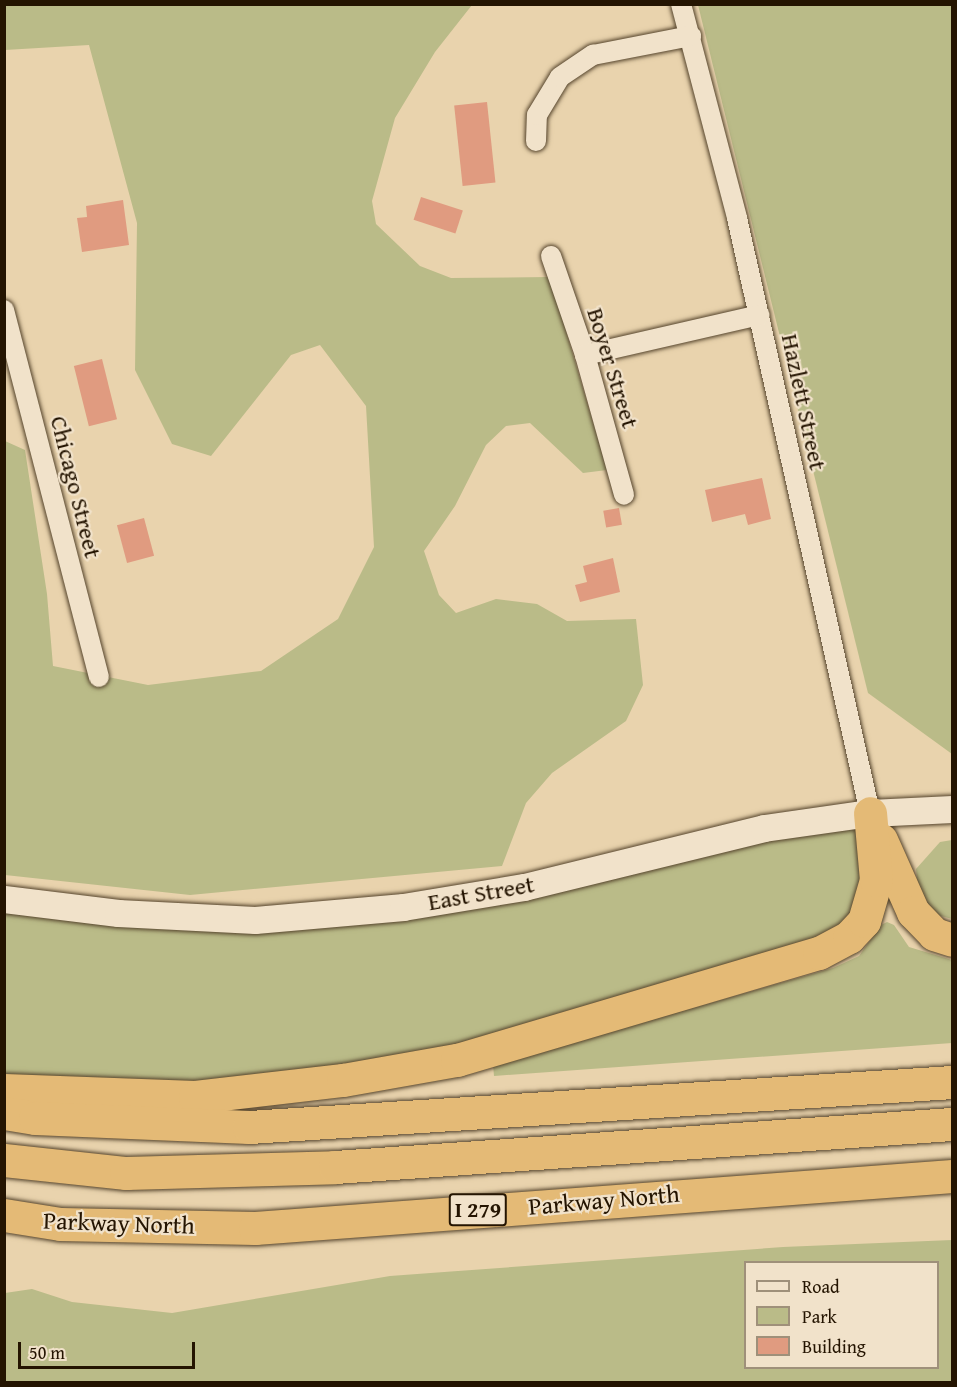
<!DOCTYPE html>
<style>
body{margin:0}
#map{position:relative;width:957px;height:1387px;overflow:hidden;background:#e9d3ad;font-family:"Gentium Book Plus",serif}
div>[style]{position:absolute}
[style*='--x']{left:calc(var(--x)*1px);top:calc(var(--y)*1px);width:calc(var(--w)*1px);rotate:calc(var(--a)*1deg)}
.green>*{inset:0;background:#babb88}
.building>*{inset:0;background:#e09b80;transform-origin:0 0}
.roads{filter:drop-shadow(0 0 2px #55442c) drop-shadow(0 0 2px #55442c)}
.minor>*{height:20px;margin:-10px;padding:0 10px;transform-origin:10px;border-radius:10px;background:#f1e2ca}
.secondary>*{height:27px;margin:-13.5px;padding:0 13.5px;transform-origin:13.5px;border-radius:13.5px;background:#f1e2ca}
.motorway>*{height:33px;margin:-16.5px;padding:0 16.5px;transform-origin:16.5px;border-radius:16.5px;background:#e4ba76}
span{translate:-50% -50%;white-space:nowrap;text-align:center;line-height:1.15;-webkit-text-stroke:4.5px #f1e2ca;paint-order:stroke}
.shield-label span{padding:2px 4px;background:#f1e2ca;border:2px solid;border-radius:4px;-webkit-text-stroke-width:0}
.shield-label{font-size:22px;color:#241401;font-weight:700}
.street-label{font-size:24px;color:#241401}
.frame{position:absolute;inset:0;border:6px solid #241401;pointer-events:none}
.legend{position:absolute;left:744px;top:1261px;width:195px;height:108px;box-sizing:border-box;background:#f1e2ca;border:2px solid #9f907a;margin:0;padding:8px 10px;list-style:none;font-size:18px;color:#241401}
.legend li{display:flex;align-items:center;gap:12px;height:30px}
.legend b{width:30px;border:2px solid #9f907a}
.scale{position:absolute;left:18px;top:1342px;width:177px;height:27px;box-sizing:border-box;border:3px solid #241401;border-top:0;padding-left:8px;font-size:18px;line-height:21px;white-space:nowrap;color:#241401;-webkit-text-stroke:4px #f1e2ca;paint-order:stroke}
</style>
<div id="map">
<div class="green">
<i style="clip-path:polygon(5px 5px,472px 5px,435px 52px,395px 118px,372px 201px,376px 224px,420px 266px,451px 278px,550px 277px,607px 470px,583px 473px,530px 423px,506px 426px,486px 445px,455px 506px,424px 551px,439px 595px,456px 613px,496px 599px,537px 604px,567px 621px,636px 619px,643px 685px,626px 721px,552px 773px,526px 803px,502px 866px,190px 895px,5px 875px,5px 441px,25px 450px,47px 594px,53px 666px,148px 685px,261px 671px,338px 619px,374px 547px,366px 406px,320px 345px,291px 355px,211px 456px,172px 444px,135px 370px,137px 223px,89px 45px,5px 50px)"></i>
<i style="clip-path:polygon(698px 5px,952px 5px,952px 754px,868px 693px)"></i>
<i style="clip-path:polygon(870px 813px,876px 880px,849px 937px,343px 1080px,5px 1090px,5px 899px,118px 913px,403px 907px)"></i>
<i style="clip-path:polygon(952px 840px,952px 919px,934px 914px,919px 900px,916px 869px,940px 842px)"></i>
<i style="clip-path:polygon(887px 922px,894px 925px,909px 947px,952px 960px,952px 1043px,494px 1076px,493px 1065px,833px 968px,859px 956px,881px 925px)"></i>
<i style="clip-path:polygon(evenodd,952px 1240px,952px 1382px,5px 1382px,5px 1293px,32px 1289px,72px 1302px,172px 1313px,390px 1276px,783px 1247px,952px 1240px,938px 1262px,938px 1368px,746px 1368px,746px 1262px,938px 1262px)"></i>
</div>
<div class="building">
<i style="left:487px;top:102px;width:81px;height:33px;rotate:84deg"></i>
<i style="left:421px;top:197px;width:44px;height:24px;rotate:18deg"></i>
<i style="clip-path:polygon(123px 200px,129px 245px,82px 252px,77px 218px,87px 217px,86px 206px)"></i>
<i style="left:102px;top:359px;width:62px;height:29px;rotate:76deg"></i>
<i style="clip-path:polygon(762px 478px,771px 519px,748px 525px,745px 514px,712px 522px,705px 490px)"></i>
<i style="left:619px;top:508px;width:17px;height:16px;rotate:80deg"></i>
<i style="left:144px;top:518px;width:39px;height:28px;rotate:75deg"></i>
<i style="clip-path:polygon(613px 558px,620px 592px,580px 602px,575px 585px,587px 582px,583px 566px)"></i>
</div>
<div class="roads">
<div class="minor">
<i style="--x:681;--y:4;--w:221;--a:75.3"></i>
<i style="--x:737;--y:218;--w:610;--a:77.4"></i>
<i style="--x:536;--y:141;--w:26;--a:-88"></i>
<i style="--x:537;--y:115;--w:44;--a:-58.8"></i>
<i style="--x:560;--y:77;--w:40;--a:-34"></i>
<i style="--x:593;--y:55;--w:100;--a:-11"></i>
<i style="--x:551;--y:256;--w:105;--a:71"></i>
<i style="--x:585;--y:355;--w:145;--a:74.4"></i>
<i style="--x:4;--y:310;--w:379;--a:75.5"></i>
<i style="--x:585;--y:355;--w:179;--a:-12.9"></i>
</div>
<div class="secondary">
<i style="--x:4;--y:899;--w:115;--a:7"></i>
<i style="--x:118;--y:913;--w:137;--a:2.9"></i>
<i style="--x:255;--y:920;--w:149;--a:-5"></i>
<i style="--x:403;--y:907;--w:123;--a:-9.4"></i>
<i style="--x:524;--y:887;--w:247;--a:-13.8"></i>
<i style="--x:764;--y:828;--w:107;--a:-8.1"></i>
<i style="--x:870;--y:813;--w:82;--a:-2.8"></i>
</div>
<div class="motorway">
<i style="--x:881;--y:840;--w:79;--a:66"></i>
<i style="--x:913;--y:912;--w:30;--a:46"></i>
<i style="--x:934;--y:934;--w:19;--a:18"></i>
<i style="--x:4;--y:1090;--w:191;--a:2.1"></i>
<i style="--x:195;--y:1097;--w:149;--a:-6.6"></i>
<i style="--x:343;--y:1080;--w:116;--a:-10"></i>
<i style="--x:457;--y:1060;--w:377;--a:-16.5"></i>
<i style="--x:819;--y:953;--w:34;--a:-28"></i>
<i style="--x:849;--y:937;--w:22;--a:-47"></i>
<i style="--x:864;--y:921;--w:43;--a:-73.7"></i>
<i style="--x:876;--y:880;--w:67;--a:-95.1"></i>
<i style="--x:4;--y:1113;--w:31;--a:9"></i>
<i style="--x:35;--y:1118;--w:214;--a:2.4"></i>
<i style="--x:249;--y:1127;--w:704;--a:-3.66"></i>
<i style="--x:4;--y:1160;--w:123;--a:6.1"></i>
<i style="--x:126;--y:1173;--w:209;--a:-1.6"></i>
<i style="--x:335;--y:1167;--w:618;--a:-3.99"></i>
<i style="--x:4;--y:1215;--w:57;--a:9.1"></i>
<i style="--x:60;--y:1224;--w:195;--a:1.2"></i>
<i style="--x:255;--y:1228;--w:699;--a:-4.27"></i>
</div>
</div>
<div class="shield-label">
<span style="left:478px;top:1210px">I 279</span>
</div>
<div class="street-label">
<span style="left:613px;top:368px;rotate:73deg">Boyer Street</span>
<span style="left:804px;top:402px;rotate:78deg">Hazlett Street</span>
<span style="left:76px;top:487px;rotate:76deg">Chicago Street</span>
<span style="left:481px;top:893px;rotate:-10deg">East Street</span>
<span style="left:604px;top:1200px;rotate:-5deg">Parkway North</span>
<span style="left:119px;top:1223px;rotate:2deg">Parkway North</span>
</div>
<div class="frame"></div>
<ul class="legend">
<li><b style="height:8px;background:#f1e2ca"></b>Road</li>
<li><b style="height:16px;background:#babb88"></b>Park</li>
<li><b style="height:16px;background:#e09b80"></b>Building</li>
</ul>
<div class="scale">50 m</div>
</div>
